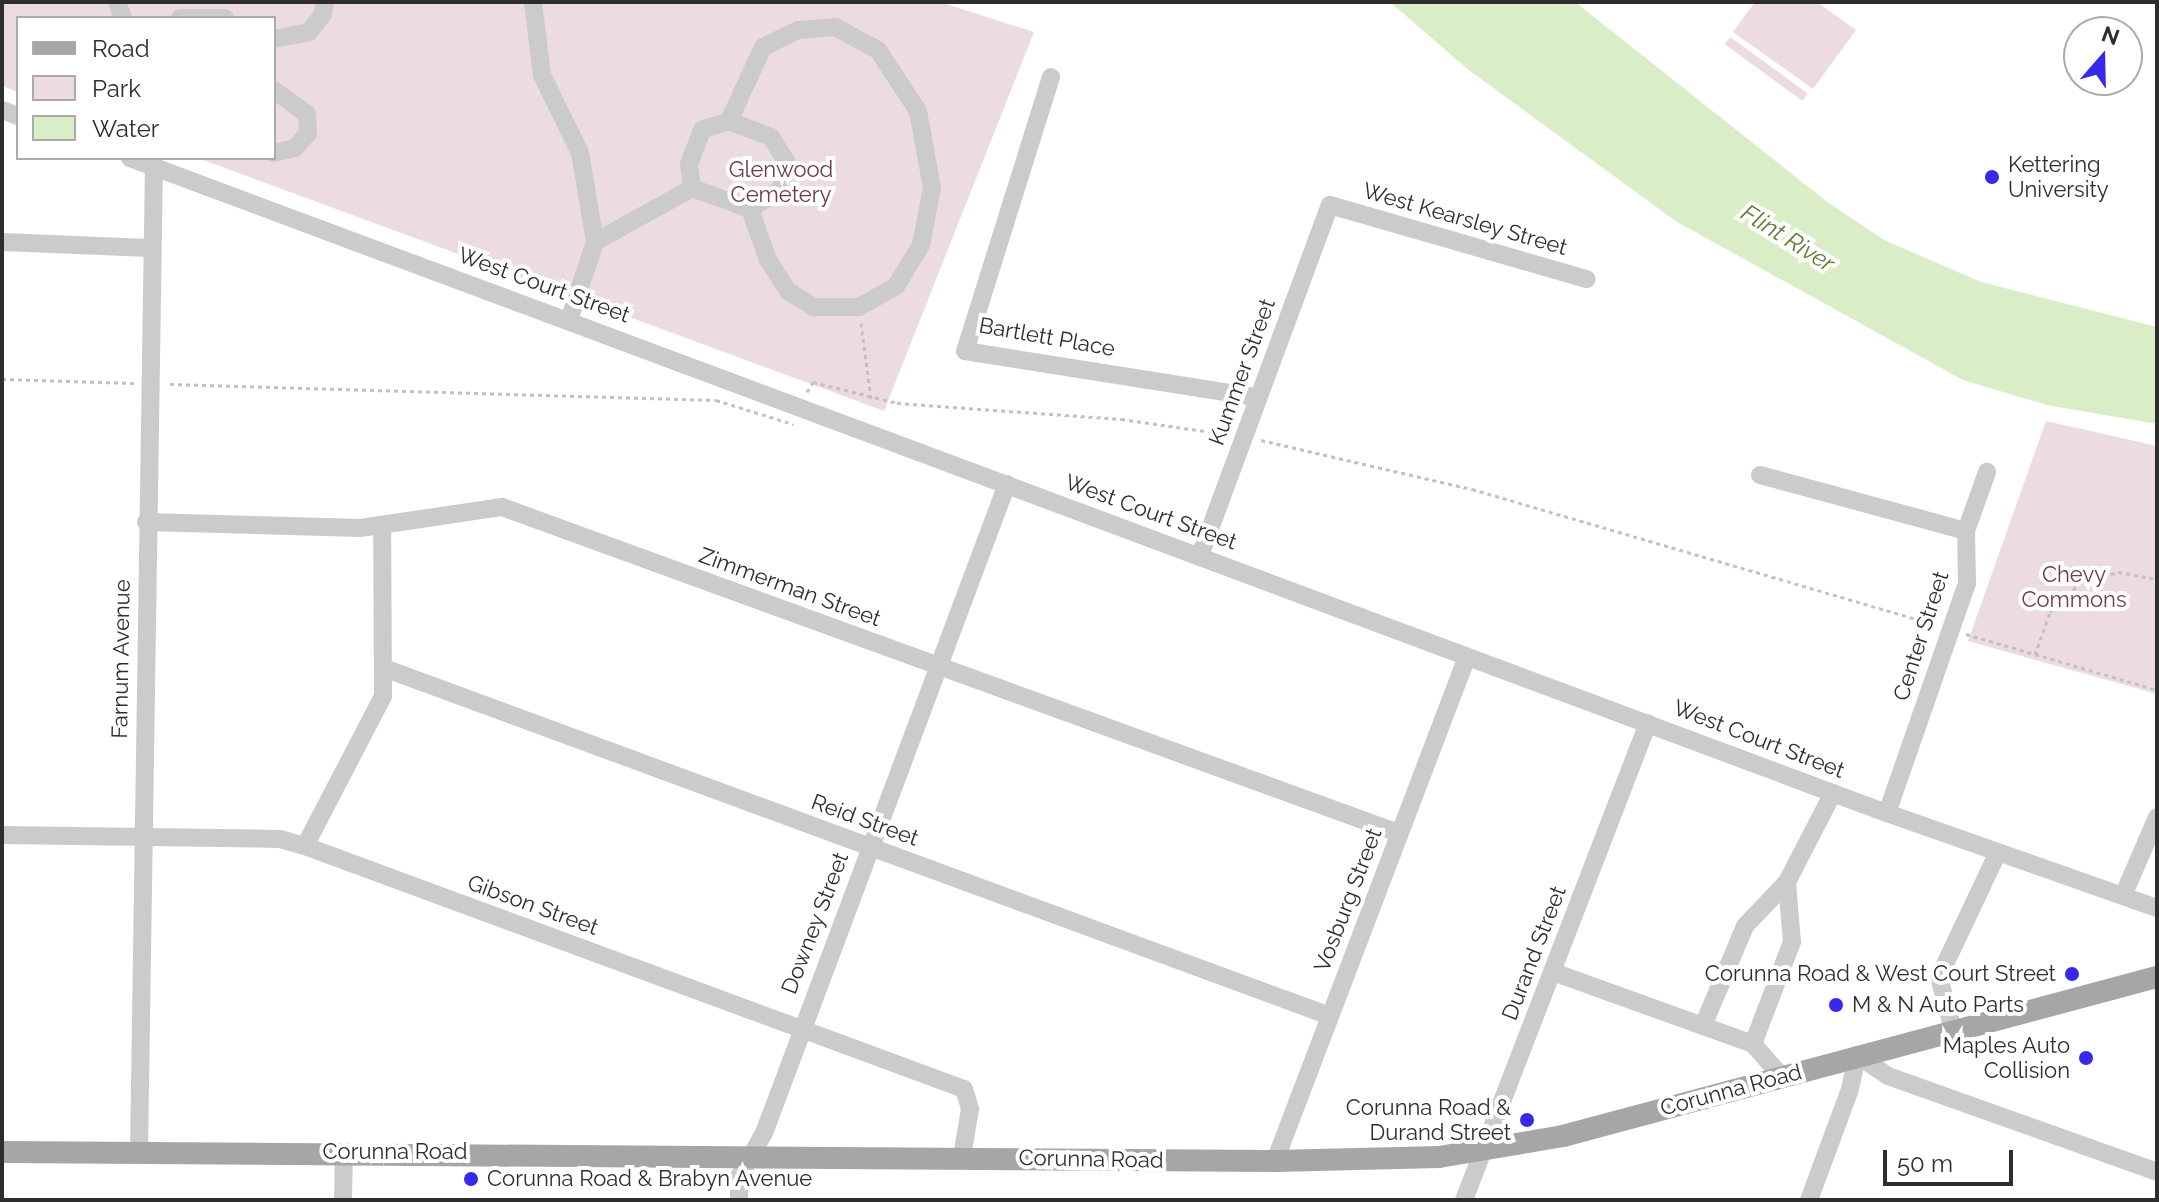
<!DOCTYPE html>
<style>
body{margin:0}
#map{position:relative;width:2159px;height:1202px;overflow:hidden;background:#fff;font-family:Raleway,sans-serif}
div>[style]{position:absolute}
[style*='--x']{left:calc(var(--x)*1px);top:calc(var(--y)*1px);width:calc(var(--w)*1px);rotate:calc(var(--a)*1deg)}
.green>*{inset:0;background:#ecdbe2;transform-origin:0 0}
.water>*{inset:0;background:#d9edc7}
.path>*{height:3px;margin-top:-1.5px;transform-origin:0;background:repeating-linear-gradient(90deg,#c2c2c2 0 4px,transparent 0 8px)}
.minor>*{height:18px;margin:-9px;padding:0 9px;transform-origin:9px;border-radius:9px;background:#cbcbcb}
.major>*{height:22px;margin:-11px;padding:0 11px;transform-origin:11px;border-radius:11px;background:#a6a6a6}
.dots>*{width:22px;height:22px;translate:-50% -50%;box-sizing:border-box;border:4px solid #fff;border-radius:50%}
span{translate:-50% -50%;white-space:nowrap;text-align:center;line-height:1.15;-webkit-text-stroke:8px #fff;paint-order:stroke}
.poi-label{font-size:22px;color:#2e2e2e}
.left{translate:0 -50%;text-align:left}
.right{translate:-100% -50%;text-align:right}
.park-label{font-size:22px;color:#6c3a4a}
.street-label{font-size:22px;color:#2e2e2e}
.water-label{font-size:24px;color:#588033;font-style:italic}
.frame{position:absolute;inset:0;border:4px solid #2e2e2e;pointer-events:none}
.legend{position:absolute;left:16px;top:16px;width:260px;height:144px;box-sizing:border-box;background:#fff;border:2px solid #ababab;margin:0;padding:10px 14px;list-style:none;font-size:24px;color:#2e2e2e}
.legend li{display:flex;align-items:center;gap:16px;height:40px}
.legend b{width:40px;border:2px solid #ababab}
.north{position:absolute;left:2063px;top:16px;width:80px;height:80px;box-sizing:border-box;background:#fff;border:2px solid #ababab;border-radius:50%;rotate:20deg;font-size:22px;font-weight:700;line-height:32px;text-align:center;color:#2e2e2e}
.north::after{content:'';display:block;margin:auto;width:28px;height:36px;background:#3529ec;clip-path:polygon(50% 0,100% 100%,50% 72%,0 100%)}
.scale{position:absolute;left:1883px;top:1150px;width:130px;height:36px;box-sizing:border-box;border:4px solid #2e2e2e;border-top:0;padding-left:10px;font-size:24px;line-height:28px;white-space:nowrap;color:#2e2e2e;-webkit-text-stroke:6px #fff;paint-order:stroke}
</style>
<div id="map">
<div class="green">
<i style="clip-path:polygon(2px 2px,940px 2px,1034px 32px,884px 411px,198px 158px,274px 158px,274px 18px,18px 18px,18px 92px,2px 86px)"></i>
<i style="clip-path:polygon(1755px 2px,1817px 2px,1856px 30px,1813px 89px,1733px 32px)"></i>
<i style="left:1730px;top:37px;width:96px;height:9px;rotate:36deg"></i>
<i style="clip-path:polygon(2046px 421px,2157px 446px,2157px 694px,1968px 641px)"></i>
</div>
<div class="water">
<i style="clip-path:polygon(1390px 2px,1575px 2px,1826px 201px,1884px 240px,1981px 282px,2157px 327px,2157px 424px,2047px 405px,1963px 380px,1677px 222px,1470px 71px)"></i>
</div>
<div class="path">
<i style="--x:861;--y:323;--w:77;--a:82.5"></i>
<i style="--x:2;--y:379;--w:132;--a:1.7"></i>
<i style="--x:170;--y:384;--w:546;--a:1.68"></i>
<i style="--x:716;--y:400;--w:81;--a:17.3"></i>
<i style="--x:807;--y:392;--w:12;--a:-59"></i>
<i style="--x:813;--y:382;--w:87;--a:14"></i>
<i style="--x:897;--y:403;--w:225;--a:4.1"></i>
<i style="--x:1121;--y:419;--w:106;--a:8.1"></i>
<i style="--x:1261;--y:440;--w:217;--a:13.1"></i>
<i style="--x:1472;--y:489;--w:484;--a:16.3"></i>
<i style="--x:1966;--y:634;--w:199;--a:16.3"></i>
<i style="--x:2035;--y:655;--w:46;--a:-70.8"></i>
<i style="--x:2050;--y:612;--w:42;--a:-44"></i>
<i style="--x:2080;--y:583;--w:40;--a:-16"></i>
<i style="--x:2118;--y:572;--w:40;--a:10"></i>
</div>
<div class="minor">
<i style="--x:117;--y:2;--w:17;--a:69"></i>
<i style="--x:533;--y:2;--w:74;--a:83"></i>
<i style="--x:542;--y:75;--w:87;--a:64"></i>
<i style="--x:580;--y:153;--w:90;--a:80.4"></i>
<i style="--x:595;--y:242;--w:82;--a:108.4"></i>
<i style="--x:180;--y:18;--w:45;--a:0"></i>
<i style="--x:274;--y:39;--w:36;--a:-11"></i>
<i style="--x:309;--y:32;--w:23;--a:-52"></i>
<i style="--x:323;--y:14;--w:12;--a:-81"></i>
<i style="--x:1051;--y:77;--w:287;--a:107.4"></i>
<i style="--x:965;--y:351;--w:295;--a:9"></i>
<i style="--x:274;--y:90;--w:41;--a:36"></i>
<i style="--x:307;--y:114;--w:19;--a:87"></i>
<i style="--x:308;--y:133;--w:20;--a:131"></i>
<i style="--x:295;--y:148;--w:22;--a:167"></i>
<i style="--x:2;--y:110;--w:17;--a:21"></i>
<i style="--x:729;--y:121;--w:45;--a:20.9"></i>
<i style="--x:771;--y:137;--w:28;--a:58"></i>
<i style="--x:786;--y:161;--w:28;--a:100"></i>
<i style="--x:781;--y:189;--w:37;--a:147"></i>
<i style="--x:130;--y:158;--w:1875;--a:20.45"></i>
<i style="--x:1887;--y:813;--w:286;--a:19.4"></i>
<i style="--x:2;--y:242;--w:147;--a:2.3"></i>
<i style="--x:595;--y:242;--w:111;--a:-29.1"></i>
<i style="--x:692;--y:188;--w:62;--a:19.9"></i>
<i style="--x:750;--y:209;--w:54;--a:70.6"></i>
<i style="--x:768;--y:260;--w:37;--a:57"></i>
<i style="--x:788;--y:291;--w:31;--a:32"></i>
<i style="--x:814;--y:307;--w:45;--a:0"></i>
<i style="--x:859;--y:307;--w:43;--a:-29.6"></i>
<i style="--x:896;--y:286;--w:48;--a:-58.6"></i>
<i style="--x:921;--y:245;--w:58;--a:-79.1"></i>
<i style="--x:932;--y:188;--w:78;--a:-100.3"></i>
<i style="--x:918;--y:111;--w:73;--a:-123.3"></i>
<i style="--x:878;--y:50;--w:49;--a:-151.9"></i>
<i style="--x:835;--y:27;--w:37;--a:175"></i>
<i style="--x:798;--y:30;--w:39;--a:154"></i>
<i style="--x:763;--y:47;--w:81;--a:114.7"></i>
<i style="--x:729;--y:121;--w:28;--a:162"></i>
<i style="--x:702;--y:130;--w:36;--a:111"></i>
<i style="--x:689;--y:164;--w:24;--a:83"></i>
<i style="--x:1760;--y:475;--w:213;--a:15.2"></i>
<i style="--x:146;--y:522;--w:214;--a:1.6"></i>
<i style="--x:360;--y:528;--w:144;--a:-8.4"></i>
<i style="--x:502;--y:507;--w:953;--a:19.99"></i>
<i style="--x:1200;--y:556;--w:374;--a:-69.7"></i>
<i style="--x:1330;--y:205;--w:267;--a:16.1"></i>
<i style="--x:384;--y:668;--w:1008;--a:20.2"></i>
<i style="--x:1887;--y:813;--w:244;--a:-70.8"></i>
<i style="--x:1967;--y:583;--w:52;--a:-91.1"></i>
<i style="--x:1966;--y:531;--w:63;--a:-70.4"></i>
<i style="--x:2;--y:835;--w:278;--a:0.8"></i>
<i style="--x:280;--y:839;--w:26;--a:16"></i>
<i style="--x:305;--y:846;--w:702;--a:20.24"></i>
<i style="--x:964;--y:1089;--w:21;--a:73"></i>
<i style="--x:970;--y:1109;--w:49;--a:99.5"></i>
<i style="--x:305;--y:846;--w:169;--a:-62.5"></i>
<i style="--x:383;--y:696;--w:171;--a:-90.3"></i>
<i style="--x:2123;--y:896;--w:86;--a:-66.7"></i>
<i style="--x:1553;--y:972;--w:213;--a:19.8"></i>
<i style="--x:1753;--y:1044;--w:44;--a:48.7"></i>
<i style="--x:1703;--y:1026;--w:108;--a:-67.2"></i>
<i style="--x:1745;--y:926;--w:61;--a:-46.3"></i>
<i style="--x:1787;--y:882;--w:100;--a:-62.7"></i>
<i style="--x:1954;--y:1033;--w:58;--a:-105"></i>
<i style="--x:1939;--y:977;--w:138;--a:-64.7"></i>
<i style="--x:1753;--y:1044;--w:109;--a:-69.1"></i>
<i style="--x:1792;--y:942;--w:60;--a:-94.8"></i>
<i style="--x:139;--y:1151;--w:984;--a:-89.13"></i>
<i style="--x:1275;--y:1161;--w:539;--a:-69.15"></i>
<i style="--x:343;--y:1200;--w:48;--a:-88.8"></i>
<i style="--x:739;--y:1200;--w:23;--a:-90"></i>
<i style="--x:739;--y:1177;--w:51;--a:-60.4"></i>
<i style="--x:764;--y:1133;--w:693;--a:-69.47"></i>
<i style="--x:1464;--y:1200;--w:511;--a:-68.91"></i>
<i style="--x:1809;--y:1200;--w:118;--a:-69.7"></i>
<i style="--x:1850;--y:1089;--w:35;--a:-78"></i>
<i style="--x:1857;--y:1055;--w:37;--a:34"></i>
<i style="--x:1888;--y:1076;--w:286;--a:19.6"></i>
</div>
<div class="major">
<i style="--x:2;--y:1152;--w:1273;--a:0.41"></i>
<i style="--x:1275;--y:1161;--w:164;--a:-1.4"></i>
<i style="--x:1439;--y:1157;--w:126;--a:-9.6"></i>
<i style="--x:1563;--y:1136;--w:615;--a:-14.99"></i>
</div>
<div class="dots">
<i style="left:1992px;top:177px;background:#3529ec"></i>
<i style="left:2072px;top:974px;background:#3529ec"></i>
<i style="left:1836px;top:1005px;background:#3529ec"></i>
<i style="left:2086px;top:1058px;background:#3529ec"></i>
<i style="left:1527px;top:1120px;background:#3529ec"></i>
<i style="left:471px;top:1179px;background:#3529ec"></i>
</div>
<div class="poi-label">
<span class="left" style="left:2008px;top:177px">Kettering<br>University</span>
<span class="right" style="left:2056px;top:974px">Corunna Road &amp; West Court Street</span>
<span class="left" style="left:1852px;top:1005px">M &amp; N Auto Parts</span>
<span class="right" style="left:2070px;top:1058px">Maples Auto<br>Collision</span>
<span class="right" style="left:1511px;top:1120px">Corunna Road &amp;<br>Durand Street</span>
<span class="left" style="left:487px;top:1179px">Corunna Road &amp; Brabyn Avenue</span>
</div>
<div class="park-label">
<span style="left:781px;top:182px">Glenwood<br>Cemetery</span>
<span style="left:2074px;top:587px">Chevy<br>Commons</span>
</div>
<div class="street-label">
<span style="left:1465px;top:219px;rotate:16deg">West Kearsley Street</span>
<span style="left:544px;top:285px;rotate:20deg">West Court Street</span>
<span style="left:1047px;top:337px;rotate:10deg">Bartlett Place</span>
<span style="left:1242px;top:372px;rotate:-70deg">Kummer Street</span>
<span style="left:1151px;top:512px;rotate:20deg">West Court Street</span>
<span style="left:790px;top:587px;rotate:20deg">Zimmerman Street</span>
<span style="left:1921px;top:636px;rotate:-72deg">Center Street</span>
<span style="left:121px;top:659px;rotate:-89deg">Farnum Avenue</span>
<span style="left:1759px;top:739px;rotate:21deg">West Court Street</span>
<span style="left:865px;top:820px;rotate:20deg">Reid Street</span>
<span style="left:1348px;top:900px;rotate:-69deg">Vosburg Street</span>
<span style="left:533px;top:905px;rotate:20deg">Gibson Street</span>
<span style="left:815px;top:923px;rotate:-69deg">Downey Street</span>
<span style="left:1534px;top:953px;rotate:-69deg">Durand Street</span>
<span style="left:1731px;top:1090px;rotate:-15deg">Corunna Road</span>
<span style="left:395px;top:1152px">Corunna Road</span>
<span style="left:1091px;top:1159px;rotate:1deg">Corunna Road</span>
</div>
<div class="water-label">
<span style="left:1788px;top:238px;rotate:32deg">Flint River</span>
</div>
<div class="frame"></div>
<ul class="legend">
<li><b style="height:10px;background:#a6a6a6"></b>Road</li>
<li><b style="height:22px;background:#ecdbe2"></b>Park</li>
<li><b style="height:22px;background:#d9edc7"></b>Water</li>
</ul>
<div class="north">N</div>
<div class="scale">50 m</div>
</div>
